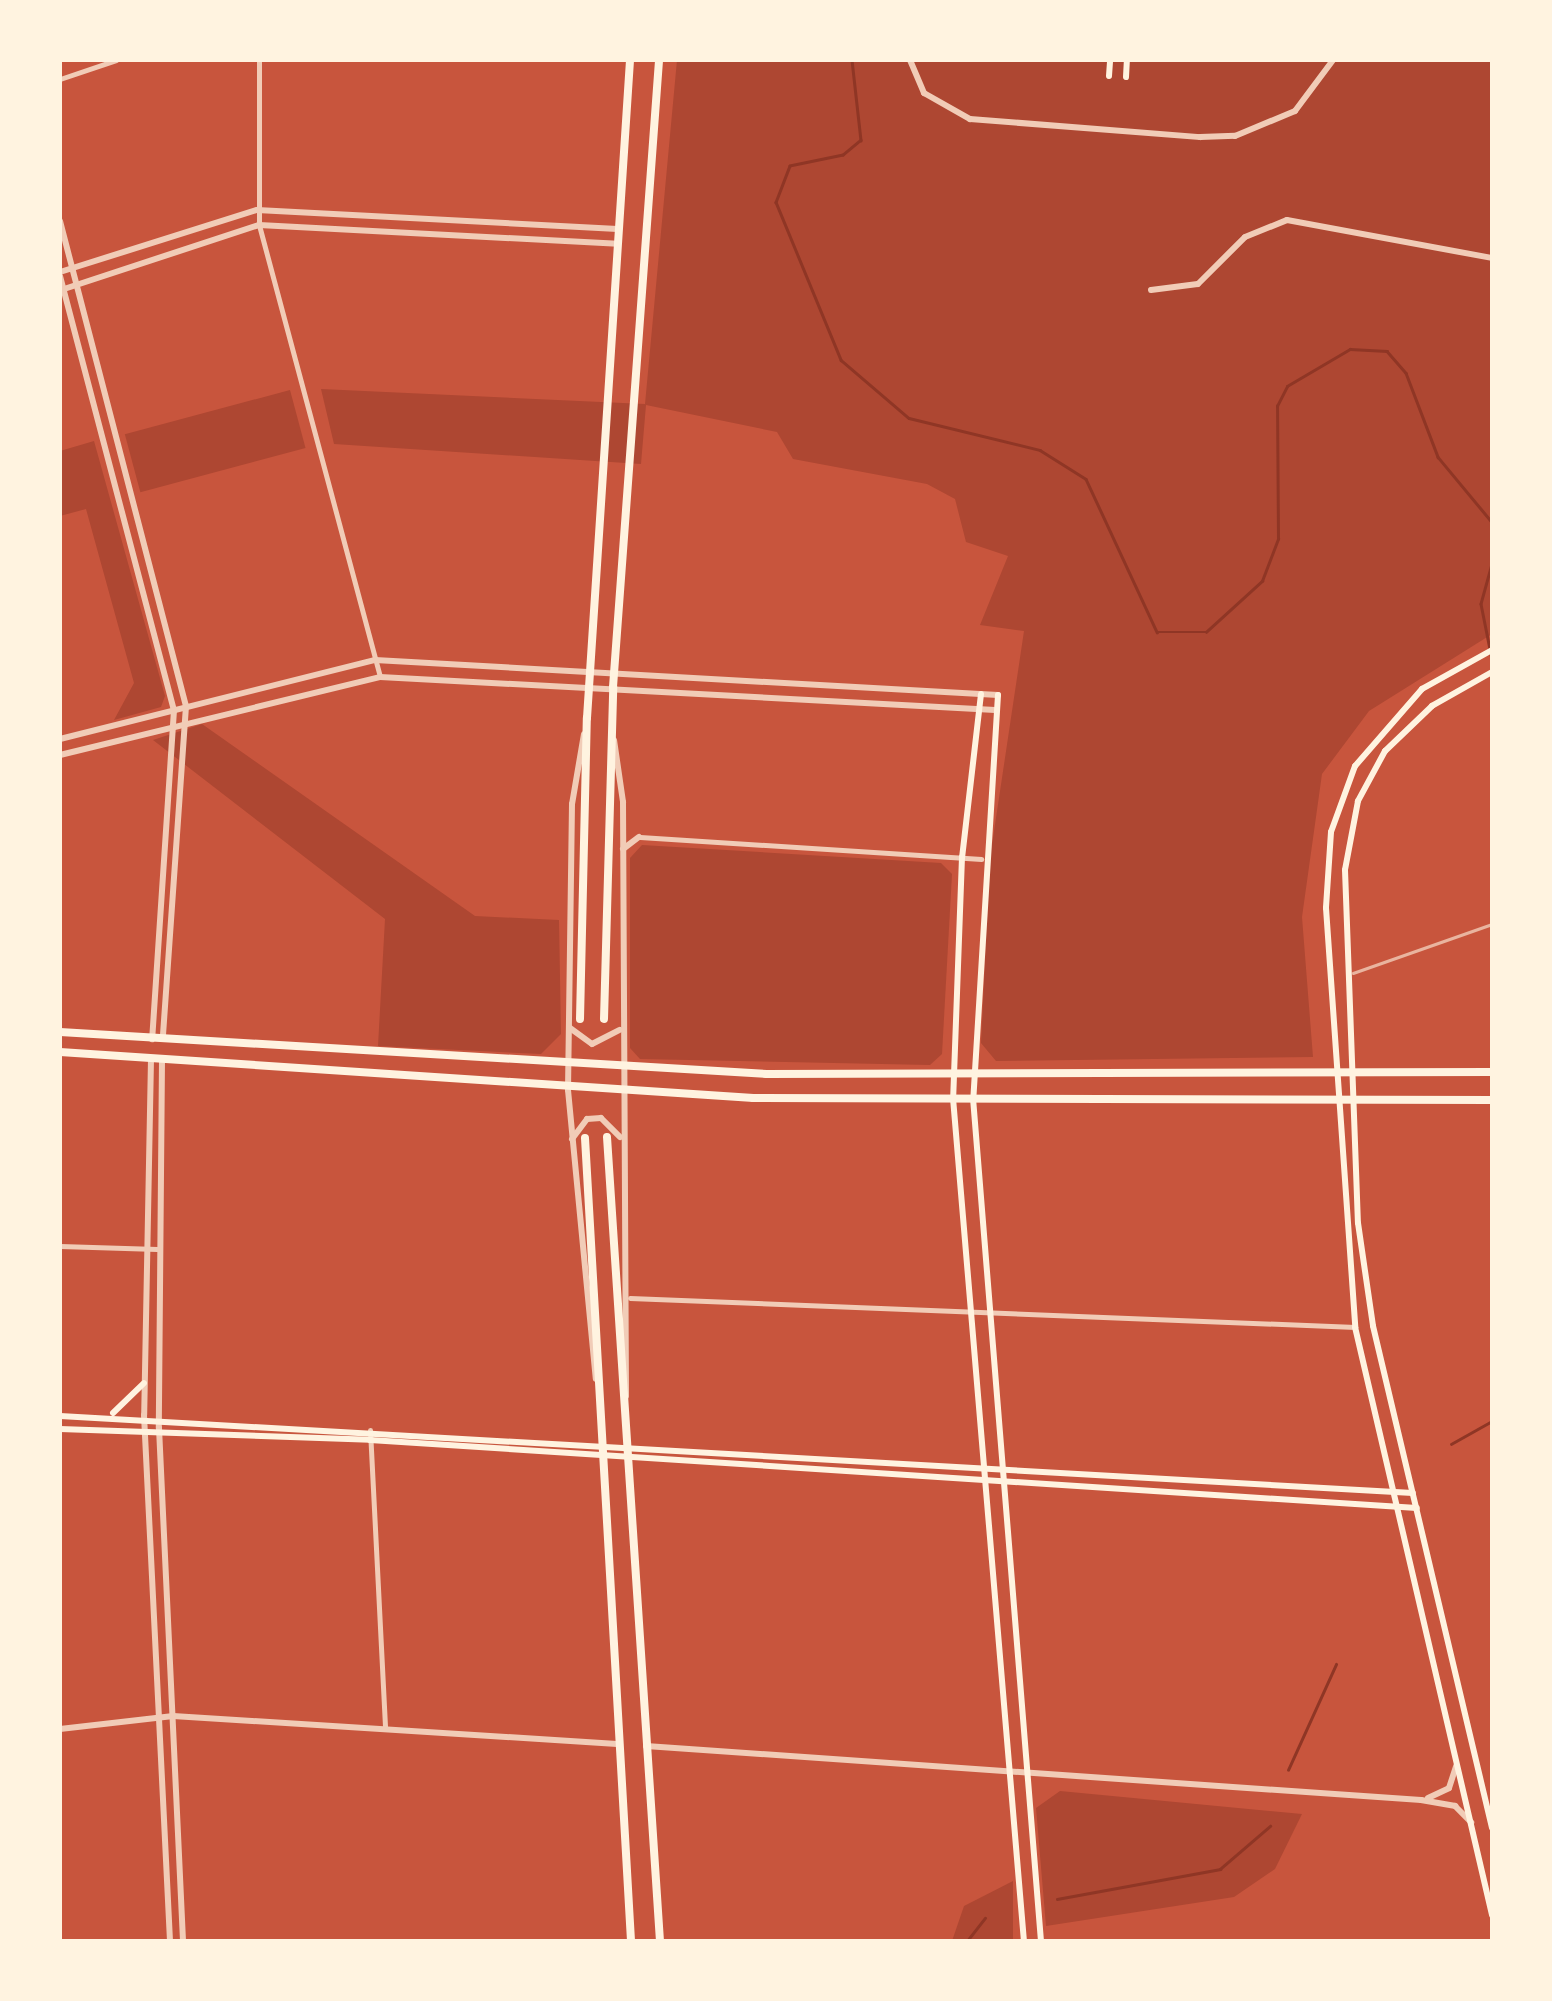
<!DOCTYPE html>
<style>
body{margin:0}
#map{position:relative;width:1552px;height:2001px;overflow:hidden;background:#c8553d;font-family:Georgia,serif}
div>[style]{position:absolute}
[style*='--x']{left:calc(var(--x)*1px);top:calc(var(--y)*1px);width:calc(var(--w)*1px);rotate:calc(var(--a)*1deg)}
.green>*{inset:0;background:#ae4732;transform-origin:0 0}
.stream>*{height:2.5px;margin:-1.25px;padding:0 1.25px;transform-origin:1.25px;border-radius:1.25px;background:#8f3625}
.minor>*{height:5px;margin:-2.5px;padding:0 2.5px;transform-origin:2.5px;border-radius:2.5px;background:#f1ccb7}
.tertiary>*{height:6px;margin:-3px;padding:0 3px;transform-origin:3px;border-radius:3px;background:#f1ccb7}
.secondary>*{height:6px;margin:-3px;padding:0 3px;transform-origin:3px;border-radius:3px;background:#fff3e0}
.primary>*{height:8px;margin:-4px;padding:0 4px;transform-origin:4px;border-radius:4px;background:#fff3e0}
.rail>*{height:2.5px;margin:-1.25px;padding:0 1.25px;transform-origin:1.25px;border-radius:1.25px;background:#e9b49f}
span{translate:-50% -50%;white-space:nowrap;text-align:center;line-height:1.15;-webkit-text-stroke:10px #fff3e0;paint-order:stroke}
.frame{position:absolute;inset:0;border:62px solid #fff3e0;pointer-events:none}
</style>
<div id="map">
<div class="green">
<i style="clip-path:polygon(677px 60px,1492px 60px,1492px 634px,1369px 711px,1322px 774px,1302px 917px,1313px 1057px,996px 1061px,981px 1043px,990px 858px,1024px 631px,980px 625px,1008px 556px,966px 542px,955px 499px,927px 484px,793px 459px,777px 432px,646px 405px,641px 464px,334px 444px,321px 389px,645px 404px)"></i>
<i style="left:290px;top:390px;width:60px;height:171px;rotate:75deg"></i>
<i style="clip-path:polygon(94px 441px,165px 696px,161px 707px,114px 720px,134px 683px,86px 509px,60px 516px,60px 451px)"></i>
<i style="clip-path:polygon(202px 724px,475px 916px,559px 920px,561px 1034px,541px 1054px,378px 1046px,385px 919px,153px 740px)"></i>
<i style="clip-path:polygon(642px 845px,941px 863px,952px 874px,942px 1054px,930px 1065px,640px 1059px,630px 1048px,630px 858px)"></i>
<i style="clip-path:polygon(1060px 1791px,1302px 1814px,1275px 1869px,1234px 1897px,1046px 1926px,1036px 1808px)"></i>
<i style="clip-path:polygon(1013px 1881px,1013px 1941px,952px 1941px,964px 1906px)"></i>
</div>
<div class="stream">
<i style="--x:852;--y:60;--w:81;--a:83.6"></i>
<i style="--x:861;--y:140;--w:23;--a:140"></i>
<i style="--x:843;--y:155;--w:54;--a:168.3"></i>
<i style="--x:790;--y:166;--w:39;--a:111"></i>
<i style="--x:776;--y:202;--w:171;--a:67.6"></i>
<i style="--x:841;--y:360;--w:89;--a:40.5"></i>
<i style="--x:909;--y:418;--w:135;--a:13.7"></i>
<i style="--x:1040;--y:450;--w:54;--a:32.2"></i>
<i style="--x:1086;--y:479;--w:169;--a:65.1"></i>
<i style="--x:1157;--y:632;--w:49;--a:0"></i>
<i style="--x:1206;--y:632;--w:76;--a:-42.3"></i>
<i style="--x:1262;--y:581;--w:45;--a:-69.1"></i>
<i style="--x:1278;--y:539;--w:133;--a:-90.4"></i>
<i style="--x:1277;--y:406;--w:22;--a:-63"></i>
<i style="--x:1287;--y:386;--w:73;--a:-30.4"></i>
<i style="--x:1350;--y:349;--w:37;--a:3"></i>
<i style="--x:1387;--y:351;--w:29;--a:49"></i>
<i style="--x:1406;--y:373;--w:90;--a:69.1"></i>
<i style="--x:1438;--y:457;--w:85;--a:50.3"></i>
<i style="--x:1492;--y:564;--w:41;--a:105.4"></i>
<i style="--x:1481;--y:604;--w:56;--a:78.7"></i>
<i style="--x:1451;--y:1444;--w:47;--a:-29.3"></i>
<i style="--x:1288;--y:1770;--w:116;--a:-65.6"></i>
<i style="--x:1057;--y:1899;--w:166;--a:-10.4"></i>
<i style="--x:1220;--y:1869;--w:66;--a:-40.7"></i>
<i style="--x:967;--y:1941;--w:29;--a:-52"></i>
</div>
<div class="minor">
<i style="--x:259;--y:60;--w:165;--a:90"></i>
<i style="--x:259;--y:225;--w:468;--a:75"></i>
<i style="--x:60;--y:79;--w:59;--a:-18.7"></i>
<i style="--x:640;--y:837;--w:342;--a:3.7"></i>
<i style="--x:60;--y:1246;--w:97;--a:1.8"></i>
<i style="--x:630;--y:1298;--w:726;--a:2.29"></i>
<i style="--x:370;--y:1430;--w:298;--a:87.1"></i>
</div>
<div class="tertiary">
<i style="--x:910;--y:60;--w:36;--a:67"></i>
<i style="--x:924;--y:93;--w:53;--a:29.5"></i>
<i style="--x:970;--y:119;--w:231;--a:4.5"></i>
<i style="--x:1200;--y:137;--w:35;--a:-2"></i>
<i style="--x:1235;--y:136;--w:65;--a:-22.6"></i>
<i style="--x:1295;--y:111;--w:64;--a:-53.3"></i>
<i style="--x:60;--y:221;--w:501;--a:75.44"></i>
<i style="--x:186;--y:706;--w:333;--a:94"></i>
<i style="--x:60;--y:272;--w:207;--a:-17.5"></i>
<i style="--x:257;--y:210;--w:361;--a:3"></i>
<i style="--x:60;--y:276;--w:449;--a:75.3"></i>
<i style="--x:174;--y:710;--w:330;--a:93.8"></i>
<i style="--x:61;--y:290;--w:208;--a:-18.2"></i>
<i style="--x:259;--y:225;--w:359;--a:3"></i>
<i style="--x:1151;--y:290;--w:47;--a:-7.3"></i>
<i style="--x:1198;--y:284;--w:66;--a:-45"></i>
<i style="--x:1245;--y:237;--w:45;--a:-22"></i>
<i style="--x:1287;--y:220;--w:208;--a:10.5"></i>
<i style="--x:584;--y:734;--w:71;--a:99.7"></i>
<i style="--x:572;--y:804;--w:286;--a:90.8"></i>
<i style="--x:568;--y:1090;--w:290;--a:84.5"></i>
<i style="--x:60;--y:739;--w:325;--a:-14.1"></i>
<i style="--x:375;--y:660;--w:624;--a:3.22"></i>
<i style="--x:614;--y:740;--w:63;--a:81.7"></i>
<i style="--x:623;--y:802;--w:594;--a:89.71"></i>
<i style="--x:60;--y:755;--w:329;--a:-13.7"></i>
<i style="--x:380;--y:677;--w:616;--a:3.07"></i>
<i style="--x:623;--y:849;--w:20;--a:-37"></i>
<i style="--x:570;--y:1028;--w:27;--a:36"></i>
<i style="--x:592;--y:1044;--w:31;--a:-27"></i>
<i style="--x:151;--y:1059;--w:356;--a:91.1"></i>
<i style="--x:144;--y:1415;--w:527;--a:87.17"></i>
<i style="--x:162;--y:1060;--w:368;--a:90.5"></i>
<i style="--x:159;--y:1428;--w:514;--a:87.32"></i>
<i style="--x:572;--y:1139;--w:25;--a:-53"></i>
<i style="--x:587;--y:1119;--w:14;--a:-4"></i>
<i style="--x:601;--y:1118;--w:27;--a:45"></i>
<i style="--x:60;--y:1729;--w:114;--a:-6.6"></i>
<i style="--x:173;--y:1716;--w:445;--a:3.6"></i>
<i style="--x:646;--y:1746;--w:777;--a:3.99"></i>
<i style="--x:1421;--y:1800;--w:35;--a:10"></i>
<i style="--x:1455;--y:1806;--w:23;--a:45"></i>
<i style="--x:1428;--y:1798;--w:23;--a:-25"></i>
<i style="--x:1449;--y:1788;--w:23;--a:-72"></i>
</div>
<div class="secondary">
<i style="--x:1109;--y:76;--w:16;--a:-86"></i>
<i style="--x:1126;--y:77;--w:17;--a:-87"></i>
<i style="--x:1492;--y:650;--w:80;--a:150.9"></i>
<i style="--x:1422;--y:689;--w:102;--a:131"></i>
<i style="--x:1355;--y:766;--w:70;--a:110"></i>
<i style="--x:1331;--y:832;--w:76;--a:93.8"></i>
<i style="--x:1326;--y:908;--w:420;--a:86"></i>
<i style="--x:1355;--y:1327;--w:604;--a:76.88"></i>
<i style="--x:1492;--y:672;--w:69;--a:150.5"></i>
<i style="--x:1432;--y:706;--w:65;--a:136.2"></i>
<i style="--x:1385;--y:751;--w:57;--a:118.4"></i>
<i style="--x:1358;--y:801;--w:70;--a:100.7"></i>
<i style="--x:1345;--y:870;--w:353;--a:87.9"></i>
<i style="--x:1358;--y:1223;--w:104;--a:81.7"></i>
<i style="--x:1373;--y:1326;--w:516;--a:76.66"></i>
<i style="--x:981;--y:694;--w:164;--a:96.6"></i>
<i style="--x:962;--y:857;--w:241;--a:92.1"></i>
<i style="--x:953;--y:1098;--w:846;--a:85.19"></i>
<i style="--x:998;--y:695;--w:404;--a:93.5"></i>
<i style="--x:973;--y:1098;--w:846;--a:85.39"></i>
<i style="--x:113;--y:1413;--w:43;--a:-44.1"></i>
<i style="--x:60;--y:1416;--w:1355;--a:3.26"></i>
<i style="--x:60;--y:1429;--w:310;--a:2"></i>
<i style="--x:370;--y:1440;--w:1049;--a:3.72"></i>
</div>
<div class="primary">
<i style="--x:580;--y:1019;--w:301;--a:-88.7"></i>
<i style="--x:587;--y:718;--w:659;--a:-86.26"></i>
<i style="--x:604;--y:1019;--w:332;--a:-88.4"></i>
<i style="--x:613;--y:687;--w:629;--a:-85.8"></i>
<i style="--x:60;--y:1032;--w:708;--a:3.4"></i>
<i style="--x:767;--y:1074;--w:725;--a:-0.16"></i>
<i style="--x:60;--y:1052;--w:695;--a:3.8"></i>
<i style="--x:753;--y:1098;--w:739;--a:0.16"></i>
<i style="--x:607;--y:1137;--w:806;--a:86.23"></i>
<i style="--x:585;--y:1138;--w:804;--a:86.72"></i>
</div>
<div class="rail">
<i style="--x:1353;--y:973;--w:147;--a:-19.4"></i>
</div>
<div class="frame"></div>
</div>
